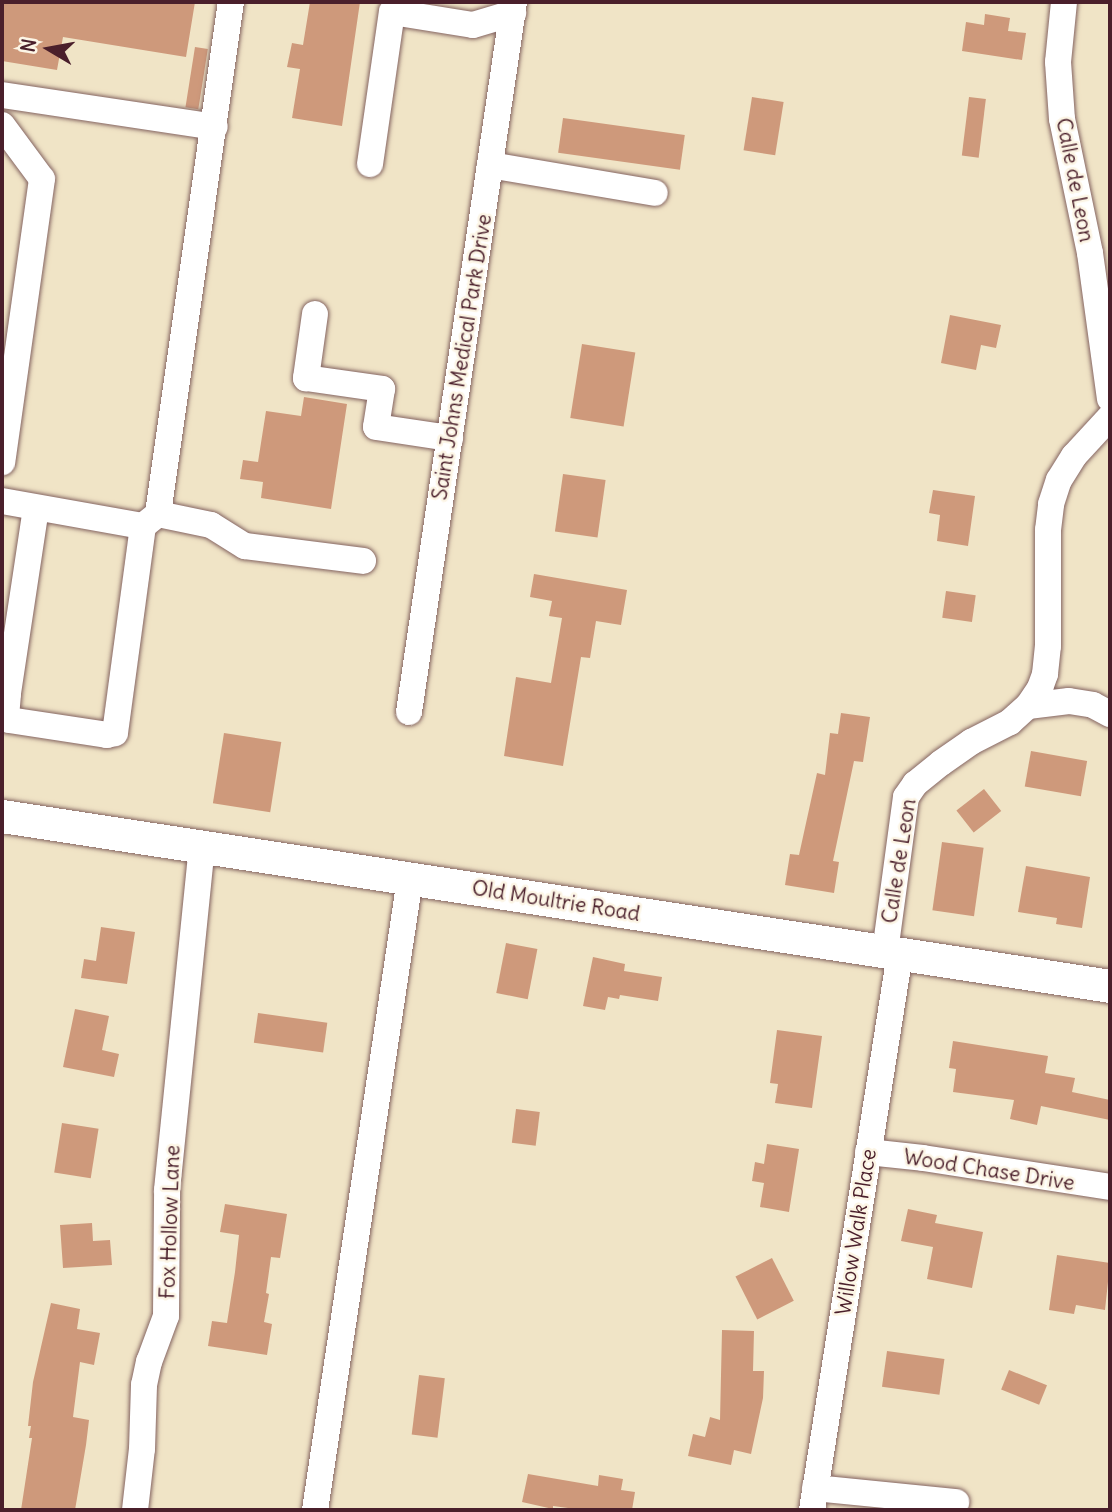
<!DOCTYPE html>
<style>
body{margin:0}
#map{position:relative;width:1112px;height:1512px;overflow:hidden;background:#f0e4c6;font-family:Delius,sans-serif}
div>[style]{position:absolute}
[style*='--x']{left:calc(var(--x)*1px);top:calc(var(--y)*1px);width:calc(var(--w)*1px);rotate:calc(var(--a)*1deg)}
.building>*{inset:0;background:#ce997b;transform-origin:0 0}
.roads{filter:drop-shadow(0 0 2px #846461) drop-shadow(0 0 2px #846461)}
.minor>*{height:26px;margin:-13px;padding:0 13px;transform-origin:13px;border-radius:13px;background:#fff}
.major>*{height:33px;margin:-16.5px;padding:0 16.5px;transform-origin:16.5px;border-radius:16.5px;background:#fff}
span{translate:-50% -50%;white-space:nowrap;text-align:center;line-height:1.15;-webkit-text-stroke:5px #fcf5e5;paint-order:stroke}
.street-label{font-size:21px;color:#4a1f2b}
.frame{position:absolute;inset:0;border:4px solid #4a1f2b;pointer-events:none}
.north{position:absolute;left:14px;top:14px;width:70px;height:70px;-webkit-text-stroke:5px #fcf5e5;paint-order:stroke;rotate:280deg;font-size:19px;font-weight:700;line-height:28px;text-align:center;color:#4a1f2b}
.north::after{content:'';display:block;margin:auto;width:24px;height:32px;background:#4a1f2b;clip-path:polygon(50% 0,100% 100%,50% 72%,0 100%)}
</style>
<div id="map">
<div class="building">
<i style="clip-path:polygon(2px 2px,195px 2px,186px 57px,63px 37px,57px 70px,2px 61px)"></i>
<i style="clip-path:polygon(310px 2px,360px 2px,342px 126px,292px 118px,300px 69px,287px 67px,292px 43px,303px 45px)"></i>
<i style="clip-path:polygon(985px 14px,1010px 18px,1008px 31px,1026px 33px,1022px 60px,962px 51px,966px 22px,984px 25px)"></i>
<i style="left:195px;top:47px;width:13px;height:61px;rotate:9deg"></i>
<i style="left:752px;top:97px;width:32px;height:54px;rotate:9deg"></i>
<i style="left:969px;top:97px;width:17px;height:59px;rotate:7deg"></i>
<i style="left:563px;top:118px;width:123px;height:35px;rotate:8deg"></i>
<i style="clip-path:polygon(950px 315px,1001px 325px,996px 348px,981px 345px,976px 370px,941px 363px)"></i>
<i style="left:582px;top:344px;width:54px;height:75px;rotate:9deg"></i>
<i style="clip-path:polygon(304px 397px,347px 404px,331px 509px,261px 498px,263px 482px,240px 479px,243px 460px,258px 462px,266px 411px,301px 416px)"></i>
<i style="left:563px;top:474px;width:43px;height:58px;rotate:8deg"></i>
<i style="clip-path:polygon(933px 490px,975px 496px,968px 546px,937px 541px,940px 515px,929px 513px)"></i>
<i style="clip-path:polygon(534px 574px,627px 590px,621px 625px,596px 621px,590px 658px,581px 657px,563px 766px,504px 756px,516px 677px,551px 683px,562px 618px,549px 616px,552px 601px,530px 597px)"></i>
<i style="left:946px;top:591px;width:30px;height:27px;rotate:8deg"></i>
<i style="clip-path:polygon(841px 713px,870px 717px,863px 762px,854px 761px,833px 861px,839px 862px,834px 893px,785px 885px,790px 854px,799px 855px,817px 773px,825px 775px,830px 733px,838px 734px)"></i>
<i style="left:224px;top:733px;width:58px;height:71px;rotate:9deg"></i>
<i style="left:1031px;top:751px;width:57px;height:36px;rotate:10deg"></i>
<i style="left:984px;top:789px;width:28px;height:35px;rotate:52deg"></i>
<i style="left:942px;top:842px;width:42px;height:69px;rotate:8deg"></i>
<i style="clip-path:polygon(1026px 866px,1090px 877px,1082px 928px,1056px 924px,1057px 918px,1018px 912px)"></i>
<i style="clip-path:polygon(101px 927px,135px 932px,127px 984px,81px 978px,84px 959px,96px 961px)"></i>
<i style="left:506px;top:943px;width:32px;height:51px;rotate:11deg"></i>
<i style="clip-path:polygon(593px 957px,625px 964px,624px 971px,662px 977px,658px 1001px,620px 995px,619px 999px,608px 997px,605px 1010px,583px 1006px)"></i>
<i style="clip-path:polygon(75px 1009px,109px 1016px,102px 1050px,119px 1054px,114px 1077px,63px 1067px)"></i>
<i style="left:258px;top:1013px;width:70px;height:30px;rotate:8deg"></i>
<i style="clip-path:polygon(777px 1030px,822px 1036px,812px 1108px,775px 1103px,778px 1084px,770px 1083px)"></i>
<i style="clip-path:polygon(953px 1041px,1048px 1056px,1045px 1073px,1075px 1078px,1072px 1092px,1110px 1100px,1110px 1120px,1041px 1106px,1037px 1125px,1010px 1119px,1014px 1100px,953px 1092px,956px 1069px,949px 1068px)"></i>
<i style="left:516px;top:1109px;width:24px;height:34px;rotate:7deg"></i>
<i style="left:62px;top:1123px;width:37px;height:50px;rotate:9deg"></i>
<i style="clip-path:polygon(767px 1144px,799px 1149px,789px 1212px,760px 1207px,764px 1183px,752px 1181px,755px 1162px,764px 1164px)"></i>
<i style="clip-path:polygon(225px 1204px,287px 1214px,280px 1258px,271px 1257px,266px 1293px,269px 1294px,264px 1322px,272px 1324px,267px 1355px,208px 1346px,212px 1321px,227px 1323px,235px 1272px,239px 1235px,220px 1232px)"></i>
<i style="clip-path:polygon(908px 1209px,937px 1215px,935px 1223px,983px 1232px,972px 1288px,927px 1279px,933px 1247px,901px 1241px)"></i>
<i style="clip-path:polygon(92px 1223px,93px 1241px,110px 1240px,112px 1265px,63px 1268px,60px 1225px)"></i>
<i style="clip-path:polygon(1057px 1255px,1110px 1263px,1105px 1310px,1076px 1305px,1074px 1314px,1049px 1310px)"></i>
<i style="left:772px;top:1258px;width:48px;height:41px;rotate:63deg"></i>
<i style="clip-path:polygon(51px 1303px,80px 1309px,77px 1329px,100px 1333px,94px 1365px,80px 1362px,73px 1417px,89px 1420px,86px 1445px,75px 1510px,21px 1510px,32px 1438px,29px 1438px,31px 1426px,28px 1426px,33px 1382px)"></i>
<i style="clip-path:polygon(722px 1330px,754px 1331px,753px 1371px,764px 1371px,763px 1398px,751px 1454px,734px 1450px,731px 1465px,688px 1456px,693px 1434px,705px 1437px,710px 1417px,720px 1420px)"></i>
<i style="left:887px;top:1351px;width:58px;height:36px;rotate:8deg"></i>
<i style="left:1009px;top:1370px;width:41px;height:21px;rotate:22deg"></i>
<i style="left:419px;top:1375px;width:26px;height:60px;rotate:7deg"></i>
<i style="clip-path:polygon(528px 1474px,598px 1486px,599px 1475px,623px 1479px,621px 1490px,635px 1492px,632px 1510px,583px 1510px,553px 1506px,553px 1509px,522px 1502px)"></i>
</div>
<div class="roads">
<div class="minor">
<i style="--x:1064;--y:2;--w:60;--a:95.7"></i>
<i style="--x:1058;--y:62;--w:57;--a:86"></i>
<i style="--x:1062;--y:119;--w:137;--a:78.2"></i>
<i style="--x:1090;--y:253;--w:147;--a:82.2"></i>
<i style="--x:2;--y:95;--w:215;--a:8.5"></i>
<i style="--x:2;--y:125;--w:67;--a:53.5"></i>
<i style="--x:42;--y:179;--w:286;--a:98"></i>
<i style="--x:370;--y:164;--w:154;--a:-81.8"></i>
<i style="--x:392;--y:12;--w:82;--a:9.1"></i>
<i style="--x:473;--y:25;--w:42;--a:-16.7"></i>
<i style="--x:490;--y:165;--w:167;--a:9.6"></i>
<i style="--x:315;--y:314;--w:65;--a:98"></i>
<i style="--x:306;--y:378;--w:77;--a:8.2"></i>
<i style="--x:382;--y:389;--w:38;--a:99"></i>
<i style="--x:376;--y:427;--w:75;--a:8.5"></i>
<i style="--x:2;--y:501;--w:143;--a:10.1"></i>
<i style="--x:143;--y:526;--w:19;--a:-39"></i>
<i style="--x:158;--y:514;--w:517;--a:-81.89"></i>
<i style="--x:36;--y:508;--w:188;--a:98.6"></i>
<i style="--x:8;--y:694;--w:23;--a:95"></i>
<i style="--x:6;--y:717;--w:4;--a:45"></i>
<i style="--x:9;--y:720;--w:99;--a:8.7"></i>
<i style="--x:107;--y:735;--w:8;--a:-14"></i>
<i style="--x:115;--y:733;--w:209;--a:-82.3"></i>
<i style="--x:158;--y:514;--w:54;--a:11.7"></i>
<i style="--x:211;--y:525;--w:40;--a:32"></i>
<i style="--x:245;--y:546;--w:119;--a:7.2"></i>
<i style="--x:1028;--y:706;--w:41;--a:-7"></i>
<i style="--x:1069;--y:701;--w:24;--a:9"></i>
<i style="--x:1093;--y:705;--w:19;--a:28"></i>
<i style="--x:409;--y:712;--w:718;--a:-81.59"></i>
<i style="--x:885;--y:952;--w:156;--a:-82.3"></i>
<i style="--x:906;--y:797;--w:16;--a:-55"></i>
<i style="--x:915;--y:784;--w:33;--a:-39"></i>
<i style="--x:941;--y:763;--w:37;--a:-35"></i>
<i style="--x:971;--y:742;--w:44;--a:-27.1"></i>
<i style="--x:1010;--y:722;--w:24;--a:-42"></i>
<i style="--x:1028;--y:706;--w:22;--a:-56"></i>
<i style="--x:1040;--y:688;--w:15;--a:-70"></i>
<i style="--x:1045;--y:674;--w:28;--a:-84"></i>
<i style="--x:1048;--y:646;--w:116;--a:-90"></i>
<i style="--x:1048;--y:530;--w:26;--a:-83"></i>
<i style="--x:1051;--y:504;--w:25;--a:-72"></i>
<i style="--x:1059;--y:480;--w:28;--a:-58"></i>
<i style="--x:1074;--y:456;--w:53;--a:-47.3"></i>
<i style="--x:868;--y:1152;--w:55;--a:6.2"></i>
<i style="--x:923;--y:1158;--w:189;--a:8.8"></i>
<i style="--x:815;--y:1488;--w:142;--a:5.7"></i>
<i style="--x:135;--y:1510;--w:61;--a:-83.5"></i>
<i style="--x:142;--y:1449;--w:64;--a:-88.2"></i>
<i style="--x:144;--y:1385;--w:24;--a:-78"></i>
<i style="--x:149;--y:1362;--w:49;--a:-69.7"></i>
<i style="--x:166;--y:1316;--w:126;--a:-89.5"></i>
<i style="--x:167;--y:1190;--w:345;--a:-84.2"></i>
<i style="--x:315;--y:1510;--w:638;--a:-81.44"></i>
<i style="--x:812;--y:1510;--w:563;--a:-81.01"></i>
</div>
<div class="major">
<i style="--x:2;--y:816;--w:1121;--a:8.72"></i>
</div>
</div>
<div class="street-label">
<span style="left:1075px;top:180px;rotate:79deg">Calle de Leon</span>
<span style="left:462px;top:357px;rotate:-81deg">Saint Johns Medical Park Drive</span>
<span style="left:899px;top:861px;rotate:-81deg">Calle de Leon</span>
<span style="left:556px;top:901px;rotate:9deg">Old Moultrie Road</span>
<span style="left:989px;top:1170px;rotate:9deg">Wood Chase Drive</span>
<span style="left:170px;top:1222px;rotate:-88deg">Fox Hollow Lane</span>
<span style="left:856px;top:1232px;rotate:-81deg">Willow Walk Place</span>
</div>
<div class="frame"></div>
<div class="north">N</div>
</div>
